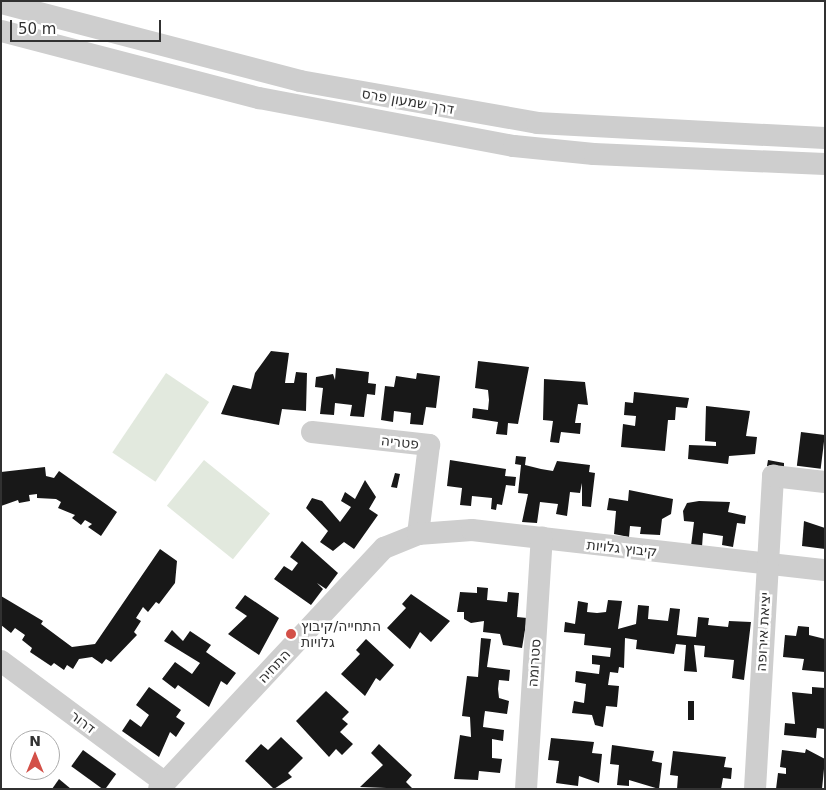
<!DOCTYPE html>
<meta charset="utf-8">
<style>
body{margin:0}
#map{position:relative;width:826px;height:790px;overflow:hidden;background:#fff;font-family:"DejaVu Sans","Noto Sans Hebrew",sans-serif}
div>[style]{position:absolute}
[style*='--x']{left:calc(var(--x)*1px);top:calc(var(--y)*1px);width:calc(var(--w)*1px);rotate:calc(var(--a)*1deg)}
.green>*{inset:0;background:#e2e9de;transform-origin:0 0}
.building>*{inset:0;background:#181818;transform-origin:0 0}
.minor>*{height:22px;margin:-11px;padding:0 11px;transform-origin:11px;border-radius:11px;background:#cecece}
.dots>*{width:14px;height:14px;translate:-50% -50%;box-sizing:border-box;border:2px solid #fff;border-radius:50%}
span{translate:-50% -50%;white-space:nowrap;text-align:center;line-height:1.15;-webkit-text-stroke:5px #fff;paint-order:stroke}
.street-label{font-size:14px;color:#313131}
.poi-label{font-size:14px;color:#313131}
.left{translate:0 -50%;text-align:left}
.frame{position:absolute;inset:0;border:2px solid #313131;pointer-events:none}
.north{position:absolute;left:10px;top:730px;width:50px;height:50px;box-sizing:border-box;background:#fff;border:1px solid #adadad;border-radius:50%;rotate:0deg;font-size:14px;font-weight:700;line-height:20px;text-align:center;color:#313131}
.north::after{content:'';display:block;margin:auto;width:18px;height:22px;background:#d35048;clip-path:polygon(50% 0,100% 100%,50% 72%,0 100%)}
.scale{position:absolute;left:10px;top:20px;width:151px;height:22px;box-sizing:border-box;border:2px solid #313131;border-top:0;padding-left:6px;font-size:15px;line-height:18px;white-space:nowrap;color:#313131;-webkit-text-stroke:4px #fff;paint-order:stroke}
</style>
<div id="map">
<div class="green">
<i style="left:166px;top:373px;width:52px;height:96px;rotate:34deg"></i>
<i style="left:204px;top:460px;width:85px;height:59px;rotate:39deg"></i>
</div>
<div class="building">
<i style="clip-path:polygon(271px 351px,289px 353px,285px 383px,294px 383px,296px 372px,307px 373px,306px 411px,282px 409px,279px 425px,221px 414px,233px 385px,251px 389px,255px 373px)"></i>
<i style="clip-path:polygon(478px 361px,529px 367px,518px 424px,508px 423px,507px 435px,496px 434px,498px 422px,472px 418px,473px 408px,488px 410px,489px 400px,488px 390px,475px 388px)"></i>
<i style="clip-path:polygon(336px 368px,369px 372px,368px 383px,376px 384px,375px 395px,367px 394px,364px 417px,350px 416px,352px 405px,335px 403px,334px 415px,320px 414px,323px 388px,315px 387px,316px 377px,333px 374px,335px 380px)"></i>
<i style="clip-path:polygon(417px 373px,440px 376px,436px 408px,426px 407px,423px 425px,410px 424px,411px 413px,394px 411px,393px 422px,381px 420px,385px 386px,394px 387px,396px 376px,416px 379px)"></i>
<i style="clip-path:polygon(544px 379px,585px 382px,588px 405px,578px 404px,575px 423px,581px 423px,580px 434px,561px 432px,559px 443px,550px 442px,553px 421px,543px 420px)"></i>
<i style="clip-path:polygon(634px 392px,689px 398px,687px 408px,676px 407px,675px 420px,668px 420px,665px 451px,621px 447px,623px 424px,635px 426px,636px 416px,624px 415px,625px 402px,633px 403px)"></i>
<i style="clip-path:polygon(706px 406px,750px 411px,746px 436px,757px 437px,755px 454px,729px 456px,728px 464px,688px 459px,689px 445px,716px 446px,716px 442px,705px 441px)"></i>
<i style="left:801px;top:432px;width:24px;height:34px;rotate:7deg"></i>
<i style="clip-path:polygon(516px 456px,526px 457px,525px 465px,541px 469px,553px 471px,557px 461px,590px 465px,589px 472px,595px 473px,591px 507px,582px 506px,582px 483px,580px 493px,570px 492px,567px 516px,556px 514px,558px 504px,540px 502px,537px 523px,522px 522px,528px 494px,518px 493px,521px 465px,515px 464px)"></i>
<i style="clip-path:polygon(450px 460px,506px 469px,505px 476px,516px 477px,515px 486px,506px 485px,502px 505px,497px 504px,496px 510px,491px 509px,492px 498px,472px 496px,471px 506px,460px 505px,462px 488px,447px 486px)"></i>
<i style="clip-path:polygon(768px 460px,784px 463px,784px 468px,767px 466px)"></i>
<i style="clip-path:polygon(45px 467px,46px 476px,54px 478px,59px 471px,117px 512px,101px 536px,88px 527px,92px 524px,85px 520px,81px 525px,72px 518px,75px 515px,58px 508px,61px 502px,56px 499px,37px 498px,37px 494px,29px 495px,30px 501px,19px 503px,18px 500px,1px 506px,1px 472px)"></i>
<i style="clip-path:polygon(395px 473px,400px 474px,397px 488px,391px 487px)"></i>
<i style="clip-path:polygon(365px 480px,376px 497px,369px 509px,378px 515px,354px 549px,344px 542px,333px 551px,320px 542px,328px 531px,306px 508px,312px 498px,322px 501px,340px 522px,351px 507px,341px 501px,345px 492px,355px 499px)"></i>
<i style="clip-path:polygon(629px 490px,673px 499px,671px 514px,662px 519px,660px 535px,640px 534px,641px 527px,630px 526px,629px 537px,614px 534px,616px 511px,607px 510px,609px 498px,628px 501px)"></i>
<i style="clip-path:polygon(699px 501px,730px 502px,728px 512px,746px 516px,745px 524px,737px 523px,733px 547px,722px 545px,723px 536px,703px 533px,702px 547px,691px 546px,694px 522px,684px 521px,683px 511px,687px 503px)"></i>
<i style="clip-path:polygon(804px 521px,825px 528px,825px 549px,802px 546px)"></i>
<i style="clip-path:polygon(302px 541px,338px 573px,326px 589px,317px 583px,323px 589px,311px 605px,274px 579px,284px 566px,292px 571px,298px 563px,290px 557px)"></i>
<i style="clip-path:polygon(160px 549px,177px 561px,175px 583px,159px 604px,156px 602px,148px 612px,143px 607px,136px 618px,141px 621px,134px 632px,137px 635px,111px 662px,106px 659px,102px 664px,92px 657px,79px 659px,73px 669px,67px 665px,64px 670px,54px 663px,51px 666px,30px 652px,32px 648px,22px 640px,25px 635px,15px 628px,11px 633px,1px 625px,1px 596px,43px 621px,41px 624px,72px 647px,95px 644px)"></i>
<i style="clip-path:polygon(477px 587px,488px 588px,487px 600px,507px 602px,508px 592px,519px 593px,517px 617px,527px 618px,522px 648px,503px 645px,500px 634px,483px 632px,484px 621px,471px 623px,464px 619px,464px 612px,457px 612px,460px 592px,477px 593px)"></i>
<i style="clip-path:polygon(411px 594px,450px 621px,431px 642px,420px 632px,410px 649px,387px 628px,406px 608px,402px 604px)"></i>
<i style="clip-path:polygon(245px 595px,279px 618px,259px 655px,228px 634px,247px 616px,235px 608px)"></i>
<i style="clip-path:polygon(608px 600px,622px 601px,618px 629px,636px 624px,638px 605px,649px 606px,648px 619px,668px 621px,670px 608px,680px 609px,677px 635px,696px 637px,698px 617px,709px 618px,708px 625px,728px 627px,729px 621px,751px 622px,744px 680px,732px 678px,734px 660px,704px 657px,705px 646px,694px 645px,697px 672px,684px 671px,686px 645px,676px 644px,674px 654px,636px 649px,637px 640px,625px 638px,624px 668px,619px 667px,618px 673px,610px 672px,608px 685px,619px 686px,617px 707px,606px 706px,603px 727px,595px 725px,592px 715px,572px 713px,574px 701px,584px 703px,586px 684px,575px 682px,576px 671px,599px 674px,600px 665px,592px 664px,592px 655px,610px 657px,611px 648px,584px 645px,585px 634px,564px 632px,565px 622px,575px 624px,578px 601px,588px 603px,587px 612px,597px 613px,606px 612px)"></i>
<i style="clip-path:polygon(798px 626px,809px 627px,809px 635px,825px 639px,825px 672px,802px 670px,804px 659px,783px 657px,785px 635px,796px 636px)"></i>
<i style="clip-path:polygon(172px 630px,183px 641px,190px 631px,211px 645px,206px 652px,236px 673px,227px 685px,221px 681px,209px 707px,178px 685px,175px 689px,162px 679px,175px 662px,192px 674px,200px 663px,164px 641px)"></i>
<i style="clip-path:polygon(481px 638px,491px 639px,487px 667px,510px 670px,509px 681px,499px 680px,498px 689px,499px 698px,509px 701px,507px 714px,485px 711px,484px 718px,483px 727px,504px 730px,503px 741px,492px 739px,492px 758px,502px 759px,500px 773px,479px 771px,478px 780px,454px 779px,460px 735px,471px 737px,470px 717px,462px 716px,467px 676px,478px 677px)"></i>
<i style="clip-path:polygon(366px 639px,394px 665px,380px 681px,376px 678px,365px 696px,341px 674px,360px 654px,356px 650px)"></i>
<i style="clip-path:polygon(149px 687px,181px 710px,176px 717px,185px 723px,176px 737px,170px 732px,159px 757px,122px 731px,130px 719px,141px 727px,149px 715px,136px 705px)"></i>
<i style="clip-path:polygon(812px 687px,825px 688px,825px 729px,817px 728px,816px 738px,784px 735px,785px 723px,795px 724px,792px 692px,812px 694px)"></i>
<i style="clip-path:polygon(326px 691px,349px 712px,342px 719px,348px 724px,340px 732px,353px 744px,342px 755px,336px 749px,329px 757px,296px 721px)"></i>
<i style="left:688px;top:701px;width:6px;height:19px"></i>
<i style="clip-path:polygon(281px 737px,303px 758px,288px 773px,292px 777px,274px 789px,245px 761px,261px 744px,268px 750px)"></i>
<i style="clip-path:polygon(551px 738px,594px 742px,592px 753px,602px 754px,599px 783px,579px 776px,578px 786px,556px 783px,559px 761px,548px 760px)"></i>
<i style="clip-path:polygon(379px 744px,412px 775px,406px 782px,413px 789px,360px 787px,383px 765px,371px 753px)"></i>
<i style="clip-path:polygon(612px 745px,654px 751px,652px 761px,662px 763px,659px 789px,629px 780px,629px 786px,617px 785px,619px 765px,610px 764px)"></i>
<i style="clip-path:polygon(806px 749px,825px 759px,822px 789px,776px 789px,778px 773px,786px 774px,786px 768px,780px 767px,782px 750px,805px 753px)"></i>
<i style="left:83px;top:750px;width:41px;height:20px;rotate:36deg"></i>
<i style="clip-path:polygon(673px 751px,726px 757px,724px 767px,732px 768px,731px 779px,723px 778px,721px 789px,677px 789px,678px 776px,670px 775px)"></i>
<i style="clip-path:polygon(59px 779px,71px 789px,52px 789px)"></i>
</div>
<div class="minor">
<i style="--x:1;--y:3;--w:309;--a:14.6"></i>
<i style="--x:300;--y:81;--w:241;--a:10"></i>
<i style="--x:537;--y:123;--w:288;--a:3"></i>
<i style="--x:1;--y:31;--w:267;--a:14.6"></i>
<i style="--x:259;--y:98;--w:259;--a:10.7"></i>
<i style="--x:514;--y:146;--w:80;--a:5.7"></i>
<i style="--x:594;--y:154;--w:231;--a:2.5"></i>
<i style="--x:312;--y:432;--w:118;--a:6.3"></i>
<i style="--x:429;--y:445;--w:90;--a:97"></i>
<i style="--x:1;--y:661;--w:204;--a:36.6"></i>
<i style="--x:159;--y:789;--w:330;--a:-47"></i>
<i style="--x:384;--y:548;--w:37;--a:-22"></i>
<i style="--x:418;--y:534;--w:54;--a:-4.2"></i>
<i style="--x:472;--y:530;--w:355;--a:6.5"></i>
<i style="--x:526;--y:789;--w:252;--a:-86.4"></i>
<i style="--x:755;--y:789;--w:314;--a:-86.7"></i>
<i style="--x:773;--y:476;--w:52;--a:6.6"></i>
</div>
<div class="dots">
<i style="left:291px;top:634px;background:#d35048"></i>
</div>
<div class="street-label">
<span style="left:408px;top:101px;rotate:10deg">דרך שמעון פרס</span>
<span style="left:400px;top:442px;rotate:6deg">פטריה</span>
<span style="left:622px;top:548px;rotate:6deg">קיבוץ גלויות</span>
<span style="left:763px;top:632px;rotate:-87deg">יציאת אירופה</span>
<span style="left:534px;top:663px;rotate:-86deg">סטרומה</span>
<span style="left:274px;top:666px;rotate:-47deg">התחיה</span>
<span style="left:83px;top:722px;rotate:37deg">דרור</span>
</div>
<div class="poi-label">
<span class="left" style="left:301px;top:634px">התחייה/קיבוץ<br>גלויות</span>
</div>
<div class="frame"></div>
<div class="north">N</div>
<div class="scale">50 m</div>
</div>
